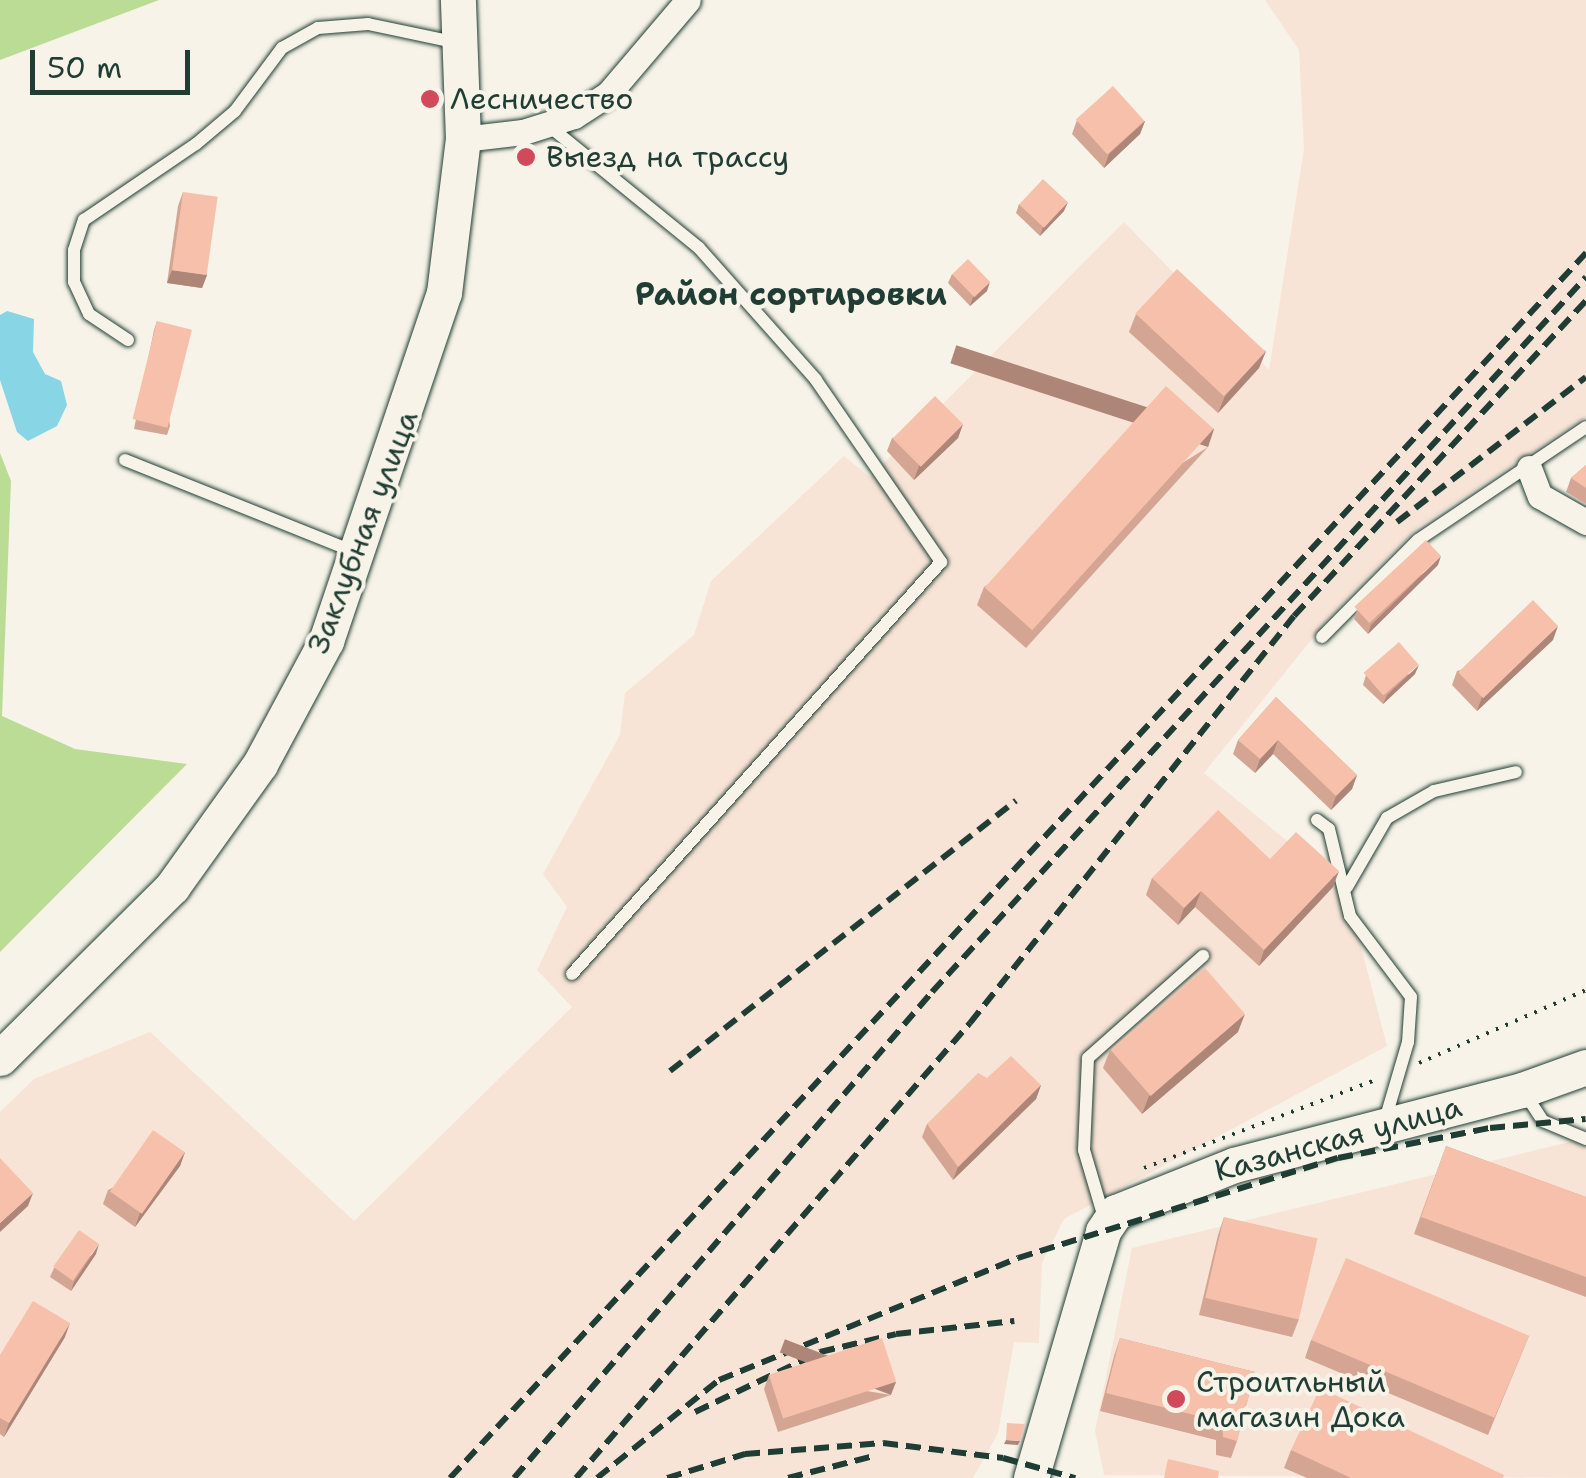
<!DOCTYPE html>
<meta charset="utf-8">
<style>
body{margin:0}
#map{position:relative;width:1586px;height:1478px;overflow:hidden;background:#f7f3e8;font-family:"Shantell Sans",sans-serif}
div>[style]{position:absolute}
[style*='--x']{left:calc(var(--x)*1px);top:calc(var(--y)*1px);width:calc(var(--w)*1px);rotate:calc(var(--a)*1deg)}
.built>*{inset:0;background:#f7e4d6}
.green>*{inset:0;background:#badc95}
.water>*{inset:0;background:#87d5e5}
.path>*{height:4px;margin-top:-2px;transform-origin:0;background:repeating-linear-gradient(90deg,#1f3d34 0 2.5px,transparent 0 10.5px)}
.roads{filter:drop-shadow(0 0 2px #1f3d34) drop-shadow(0 0 2px #1f3d34)}
.lane>*{height:12px;margin:-6px;padding:0 6px;transform-origin:6px;border-radius:6px;background:#f7f3e8}
.street>*{height:25px;margin:-12.5px;padding:0 12.5px;transform-origin:12.5px;border-radius:12.5px;background:#f7f3e8}
.secondary>*{height:35px;margin:-17.5px;padding:0 17.5px;transform-origin:17.5px;border-radius:17.5px;background:#f7f3e8}
.rail>*{height:6px;margin-top:-3px;transform-origin:0;background:repeating-linear-gradient(90deg,#1f3d34 0 15px,transparent 0 23px)}
.wall>*{inset:0;background:#d4a593}
.shaded-wall>*{inset:0;background:#ad8678;transform-origin:0 0}
.building>*{inset:0;background:#f7c0ab;transform-origin:0 0}
.dots>*{width:28px;height:28px;translate:-50% -50%;box-sizing:border-box;border:5px solid #f7f3e8;border-radius:50%}
span{translate:-50% -50%;white-space:nowrap;text-align:center;line-height:1.15;-webkit-text-stroke:8px #f7f3e8;paint-order:stroke}
.poi-label{font-size:30px;color:#1f3d34}
.left{translate:0 -50%;text-align:left}
.street-label{font-size:30px;color:#1f3d34}
.neighbourhood-label{font-size:32px;color:#1f3d34;font-weight:700}
.scale{position:absolute;left:30px;top:50px;width:160px;height:45px;box-sizing:border-box;border:5px solid #1f3d34;border-top:0;padding-left:12px;font-size:30px;line-height:35px;white-space:nowrap;color:#1f3d34;-webkit-text-stroke:8px #f7f3e8;paint-order:stroke}
</style>
<div id="map">
<div class="built">
<i style="clip-path:polygon(1265px 0,1586px 0,1586px 417px,1418px 527px,1328px 619px,1204px 773px,1346px 889px,1387px 1046px,1064px 1219px,1042px 1263px,1039px 1343px,1014px 1342px,998px 1433px,973px 1478px,0 1478px,0 1112px,34px 1079px,150px 1032px,354px 1221px,572px 1007px,537px 970px,567px 907px,543px 874px,620px 735px,625px 693px,694px 635px,711px 581px,844px 456px,870px 477px,1124px 222px,1269px 370px,1304px 149px,1299px 50px)"></i>
<i style="clip-path:polygon(1586px 1138px,1586px 1478px,1104px 1475px,1095px 1431px,1132px 1248px)"></i>
</div>
<div class="green">
<i style="clip-path:polygon(0 0,159px 0,0 60px)"></i>
<i style="clip-path:polygon(0 453px,11px 481px,2px 716px,75px 749px,187px 764px,0 952px)"></i>
</div>
<div class="water">
<i style="clip-path:polygon(7px 311px,34px 319px,33px 352px,45px 374px,61px 381px,67px 405px,57px 426px,28px 441px,17px 432px,0 380px,0 315px)"></i>
</div>
<div class="path">
<i style="--x:1419;--y:1063;--w:182;--a:-23.6"></i>
<i style="--x:1144;--y:1168;--w:250;--a:-20.8"></i>
</div>
<div class="roads">
<div class="lane">
<i style="--x:549;--y:126;--w:193;--a:39.1"></i>
<i style="--x:699;--y:248;--w:176;--a:48.4"></i>
<i style="--x:816;--y:380;--w:221;--a:55.5"></i>
<i style="--x:941;--y:562;--w:553;--a:131.85"></i>
<i style="--x:128;--y:340;--w:47;--a:-146.3"></i>
<i style="--x:89;--y:314;--w:35;--a:-115"></i>
<i style="--x:74;--y:282;--w:32;--a:-90"></i>
<i style="--x:74;--y:250;--w:32;--a:-72"></i>
<i style="--x:84;--y:220;--w:135;--a:-34.2"></i>
<i style="--x:196;--y:144;--w:51;--a:-40.2"></i>
<i style="--x:235;--y:111;--w:79;--a:-53.3"></i>
<i style="--x:282;--y:48;--w:41;--a:-29.1"></i>
<i style="--x:318;--y:28;--w:50;--a:-4.6"></i>
<i style="--x:368;--y:24;--w:93;--a:11.8"></i>
<i style="--x:125;--y:460;--w:245;--a:21.8"></i>
<i style="--x:1322;--y:637;--w:136;--a:-45.3"></i>
<i style="--x:1418;--y:540;--w:202;--a:-33.9"></i>
<i style="--x:1317;--y:820;--w:15;--a:37"></i>
<i style="--x:1329;--y:829;--w:89;--a:76.4"></i>
<i style="--x:1350;--y:916;--w:101;--a:53"></i>
<i style="--x:1411;--y:997;--w:45;--a:93.8"></i>
<i style="--x:1408;--y:1042;--w:81;--a:106.4"></i>
<i style="--x:1347;--y:887;--w:80;--a:-59.9"></i>
<i style="--x:1387;--y:818;--w:54;--a:-29.9"></i>
<i style="--x:1434;--y:791;--w:84;--a:-13"></i>
<i style="--x:1524;--y:1092;--w:35;--a:57"></i>
<i style="--x:1543;--y:1121;--w:47;--a:22.7"></i>
<i style="--x:1105;--y:1221;--w:74;--a:-106.5"></i>
<i style="--x:1084;--y:1150;--w:92;--a:-87.5"></i>
<i style="--x:1088;--y:1058;--w:154;--a:-41.6"></i>
</div>
<div class="street">
<i style="--x:463;--y:139;--w:60;--a:-6.7"></i>
<i style="--x:523;--y:132;--w:53;--a:-17.4"></i>
<i style="--x:574;--y:116;--w:40;--a:-32.9"></i>
<i style="--x:608;--y:94;--w:123;--a:-49.6"></i>
<i style="--x:1529;--y:468;--w:30;--a:69"></i>
<i style="--x:1540;--y:496;--w:53;--a:29.5"></i>
</div>
<div class="secondary">
<i style="--x:0;--y:1058;--w:243;--a:-44.8"></i>
<i style="--x:172;--y:887;--w:151;--a:-54.4"></i>
<i style="--x:260;--y:764;--w:140;--a:-61.8"></i>
<i style="--x:326;--y:641;--w:367;--a:-71.3"></i>
<i style="--x:444;--y:293;--w:155;--a:-83"></i>
<i style="--x:463;--y:139;--w:139;--a:-92.1"></i>
<i style="--x:1031;--y:1478;--w:257;--a:-73.7"></i>
<i style="--x:1103;--y:1231;--w:23;--a:-56"></i>
<i style="--x:1116;--y:1212;--w:127;--a:-21.7"></i>
<i style="--x:1234;--y:1165;--w:298;--a:-14.6"></i>
<i style="--x:1522;--y:1090;--w:68;--a:-19.8"></i>
</div>
</div>
<div class="rail">
<i style="--x:1397;--y:522;--w:238;--a:-37.5"></i>
<i style="--x:670;--y:1071;--w:439;--a:-38"></i>
<i style="--x:695;--y:1412;--w:139;--a:-25.6"></i>
<i style="--x:820;--y:1352;--w:78;--a:-13.3"></i>
<i style="--x:896;--y:1334;--w:119;--a:-6.3"></i>
<i style="--x:450;--y:1478;--w:1671;--a:-47.16"></i>
<i style="--x:514;--y:1478;--w:641;--a:-49.3"></i>
<i style="--x:932;--y:992;--w:969;--a:-47.55"></i>
<i style="--x:576;--y:1478;--w:602;--a:-49.11"></i>
<i style="--x:970;--y:1023;--w:520;--a:-51.48"></i>
<i style="--x:1294;--y:616;--w:430;--a:-47.2"></i>
<i style="--x:597;--y:1478;--w:156;--a:-38.8"></i>
<i style="--x:719;--y:1380;--w:323;--a:-22.2"></i>
<i style="--x:1018;--y:1258;--w:335;--a:-17.4"></i>
<i style="--x:1338;--y:1158;--w:155;--a:-11.2"></i>
<i style="--x:1490;--y:1128;--w:96;--a:-5.4"></i>
<i style="--x:667;--y:1478;--w:82;--a:-17.1"></i>
<i style="--x:745;--y:1454;--w:138;--a:-4.6"></i>
<i style="--x:883;--y:1443;--w:121;--a:7.1"></i>
<i style="--x:1003;--y:1458;--w:75;--a:15.5"></i>
<i style="--x:788;--y:1478;--w:85;--a:-14.4"></i>
</div>
<div class="wall">
<i style="clip-path:polygon(1077px 120px,1145px 121px,1140px 134px,1104px 168px,1072px 134px)"></i>
<i style="clip-path:polygon(183px 192px,207px 275px,202px 288px,167px 283px,178px 206px)"></i>
<i style="clip-path:polygon(1019px 204px,1064px 211px,1040px 236px,1016px 213px)"></i>
<i style="clip-path:polygon(952px 274px,987px 291px,970px 306px,948px 283px)"></i>
<i style="clip-path:polygon(1136px 314px,1266px 351px,1259px 368px,1218px 413px,1129px 332px)"></i>
<i style="clip-path:polygon(157px 321px,170px 426px,167px 435px,134px 429px,154px 330px)"></i>
<i style="clip-path:polygon(963px 424px,958px 438px,914px 480px,887px 451px,892px 438px)"></i>
<i style="clip-path:polygon(1208px 447px,1026px 648px,977px 605px,984px 587px)"></i>
<i style="clip-path:polygon(1586px 465px,1586px 504px,1566px 492px,1571px 478px)"></i>
<i style="clip-path:polygon(1438px 565px,1368px 634px,1354px 619px,1357px 610px)"></i>
<i style="clip-path:polygon(1553px 640px,1477px 711px,1452px 685px,1457px 671px)"></i>
<i style="clip-path:polygon(1415px 674px,1383px 704px,1363px 685px,1366px 675px)"></i>
<i style="clip-path:polygon(1276px 697px,1357px 775px,1352px 789px,1331px 810px,1273px 754px,1255px 773px,1233px 754px,1238px 740px)"></i>
<i style="clip-path:polygon(1270px 859px,1333px 887px,1259px 966px,1195px 907px,1178px 925px,1146px 895px,1152px 878px)"></i>
<i style="clip-path:polygon(1238px 1032px,1142px 1114px,1103px 1068px,1110px 1050px)"></i>
<i style="clip-path:polygon(987px 1078px,1041px 1085px,1036px 1099px,953px 1180px,922px 1137px,927px 1124px)"></i>
<i style="clip-path:polygon(1446px 1146px,1586px 1197px,1586px 1297px,1414px 1234px)"></i>
<i style="clip-path:polygon(185px 1152px,180px 1166px,135px 1227px,103px 1204px,108px 1190px)"></i>
<i style="clip-path:polygon(1224px 1217px,1299px 1319px,1292px 1337px,1199px 1315px,1218px 1235px)"></i>
<i style="clip-path:polygon(96px 1254px,71px 1291px,50px 1277px,54px 1268px)"></i>
<i style="clip-path:polygon(1529px 1336px,1488px 1435px,1305px 1358px,1311px 1340px)"></i>
<i style="clip-path:polygon(65px 1337px,4px 1437px,0 1434px,0 1355px)"></i>
<i style="clip-path:polygon(1120px 1338px,1255px 1372px,1237px 1441px,1231px 1458px,1216px 1455px,1216px 1440px,1100px 1411px,1114px 1356px)"></i>
<i style="clip-path:polygon(769px 1375px,891px 1395px,778px 1432px,764px 1389px)"></i>
<i style="clip-path:polygon(1291px 1450px,1503px 1478px,1307px 1478px,1284px 1468px)"></i>
</div>
<div class="shaded-wall">
<i style="clip-path:polygon(1145px 121px,1140px 134px,1104px 168px,1109px 154px)"></i>
<i style="clip-path:polygon(1068px 202px,1064px 211px,1040px 236px,1043px 227px)"></i>
<i style="clip-path:polygon(172px 270px,207px 275px,202px 288px,167px 283px)"></i>
<i style="clip-path:polygon(990px 282px,987px 291px,970px 306px,973px 297px)"></i>
<i style="clip-path:polygon(1266px 351px,1259px 368px,1218px 413px,1225px 396px)"></i>
<i style="clip-path:polygon(963px 424px,958px 438px,914px 480px,919px 466px)"></i>
<i style="left:1214px;top:429px;width:19px;height:271px;rotate:108deg"></i>
<i style="clip-path:polygon(1441px 556px,1438px 565px,1368px 634px,1371px 625px)"></i>
<i style="clip-path:polygon(1558px 626px,1553px 640px,1477px 711px,1482px 697px)"></i>
<i style="clip-path:polygon(1419px 665px,1415px 674px,1383px 704px,1387px 695px)"></i>
<i style="clip-path:polygon(1278px 740px,1273px 754px,1255px 773px,1260px 759px)"></i>
<i style="clip-path:polygon(1357px 775px,1352px 789px,1331px 810px,1336px 796px)"></i>
<i style="clip-path:polygon(1339px 871px,1333px 887px,1259px 966px,1264px 950px)"></i>
<i style="clip-path:polygon(1201px 891px,1195px 907px,1178px 925px,1184px 908px)"></i>
<i style="clip-path:polygon(1245px 1014px,1238px 1032px,1142px 1114px,1149px 1096px)"></i>
<i style="clip-path:polygon(1041px 1085px,1036px 1099px,953px 1180px,958px 1167px)"></i>
<i style="clip-path:polygon(185px 1152px,180px 1166px,135px 1227px,140px 1213px)"></i>
<i style="clip-path:polygon(33px 1193px,28px 1206px,0 1232px,0 1223px)"></i>
<i style="clip-path:polygon(99px 1244px,96px 1254px,71px 1291px,74px 1282px)"></i>
<i style="clip-path:polygon(70px 1323px,65px 1337px,4px 1437px,9px 1423px)"></i>
<i style="left:896px;top:1382px;width:14px;height:119px;rotate:111deg"></i>
<i style="clip-path:polygon(1006px 1440px,1020px 1441px,1018px 1445px,1004px 1444px)"></i>
</div>
<div class="building">
<i style="left:1113px;top:86px;width:47px;height:50px;rotate:48deg"></i>
<i style="left:1043px;top:179px;width:34px;height:35px;rotate:43deg"></i>
<i style="left:183px;top:192px;width:35px;height:79px;rotate:8deg"></i>
<i style="left:968px;top:259px;width:32px;height:22px;rotate:46deg"></i>
<i style="left:1177px;top:269px;width:121px;height:61px;rotate:43deg"></i>
<i style="left:157px;top:321px;width:36px;height:101px;rotate:14deg"></i>
<i style="left:1166px;top:386px;width:64px;height:271px;rotate:42deg"></i>
<i style="left:935px;top:396px;width:40px;height:60px;rotate:45deg"></i>
<i style="clip-path:polygon(1586px 465px,1586px 488px,1571px 478px)"></i>
<i style="left:1426px;top:540px;width:22px;height:98px;rotate:47deg"></i>
<i style="left:1533px;top:600px;width:36px;height:104px;rotate:46deg"></i>
<i style="left:1399px;top:642px;width:30px;height:47px;rotate:49deg"></i>
<i style="clip-path:polygon(1276px 697px,1357px 775px,1336px 796px,1278px 740px,1260px 759px,1238px 740px)"></i>
<i style="clip-path:polygon(1218px 810px,1270px 859px,1296px 832px,1339px 871px,1264px 950px,1201px 891px,1184px 908px,1152px 878px)"></i>
<i style="left:1205px;top:968px;width:61px;height:125px;rotate:49deg"></i>
<i style="clip-path:polygon(1011px 1056px,1041px 1085px,958px 1167px,927px 1124px,978px 1073px,987px 1078px)"></i>
<i style="left:153px;top:1130px;width:39px;height:75px;rotate:35deg"></i>
<i style="clip-path:polygon(1446px 1146px,1586px 1197px,1586px 1277px,1421px 1217px)"></i>
<i style="clip-path:polygon(0 1158px,33px 1193px,0 1223px)"></i>
<i style="left:1224px;top:1217px;width:96px;height:83px;rotate:13deg"></i>
<i style="left:79px;top:1230px;width:24px;height:45px;rotate:35deg"></i>
<i style="left:1346px;top:1258px;width:199px;height:89px;rotate:23deg"></i>
<i style="clip-path:polygon(33px 1301px,70px 1323px,9px 1423px,0 1418px,0 1355px)"></i>
<i style="left:882px;top:1338px;width:46px;height:119px;rotate:72deg"></i>
<i style="clip-path:polygon(1120px 1338px,1255px 1372px,1237px 1441px,1223px 1437px,1222px 1422px,1106px 1393px)"></i>
<i style="clip-path:polygon(1320px 1388px,1504px 1475px,1503px 1478px,1351px 1478px,1291px 1450px)"></i>
<i style="clip-path:polygon(1007px 1423px,1025px 1424px,1020px 1441px,1006px 1440px)"></i>
<i style="clip-path:polygon(1168px 1459px,1219px 1471px,1218px 1478px,1164px 1478px)"></i>
</div>
<div class="dots">
<i style="left:430px;top:99px;background:#d1495b"></i>
<i style="left:526px;top:157px;background:#d1495b"></i>
<i style="left:1176px;top:1399px;background:#d1495b"></i>
</div>
<div class="poi-label">
<span class="left" style="left:450px;top:99px">Лесничество</span>
<span class="left" style="left:546px;top:157px">Выезд на трассу</span>
<span class="left" style="left:1196px;top:1399px">Строитльный<br>магазин Дока</span>
</div>
<div class="street-label">
<span style="left:363px;top:532px;rotate:-69deg">Заклубная улица</span>
<span style="left:1338px;top:1139px;rotate:-15deg">Казанская улица</span>
</div>
<div class="neighbourhood-label">
<span style="left:791px;top:294px">Район сортировки</span>
</div>
<div class="scale">50 m</div>
</div>
